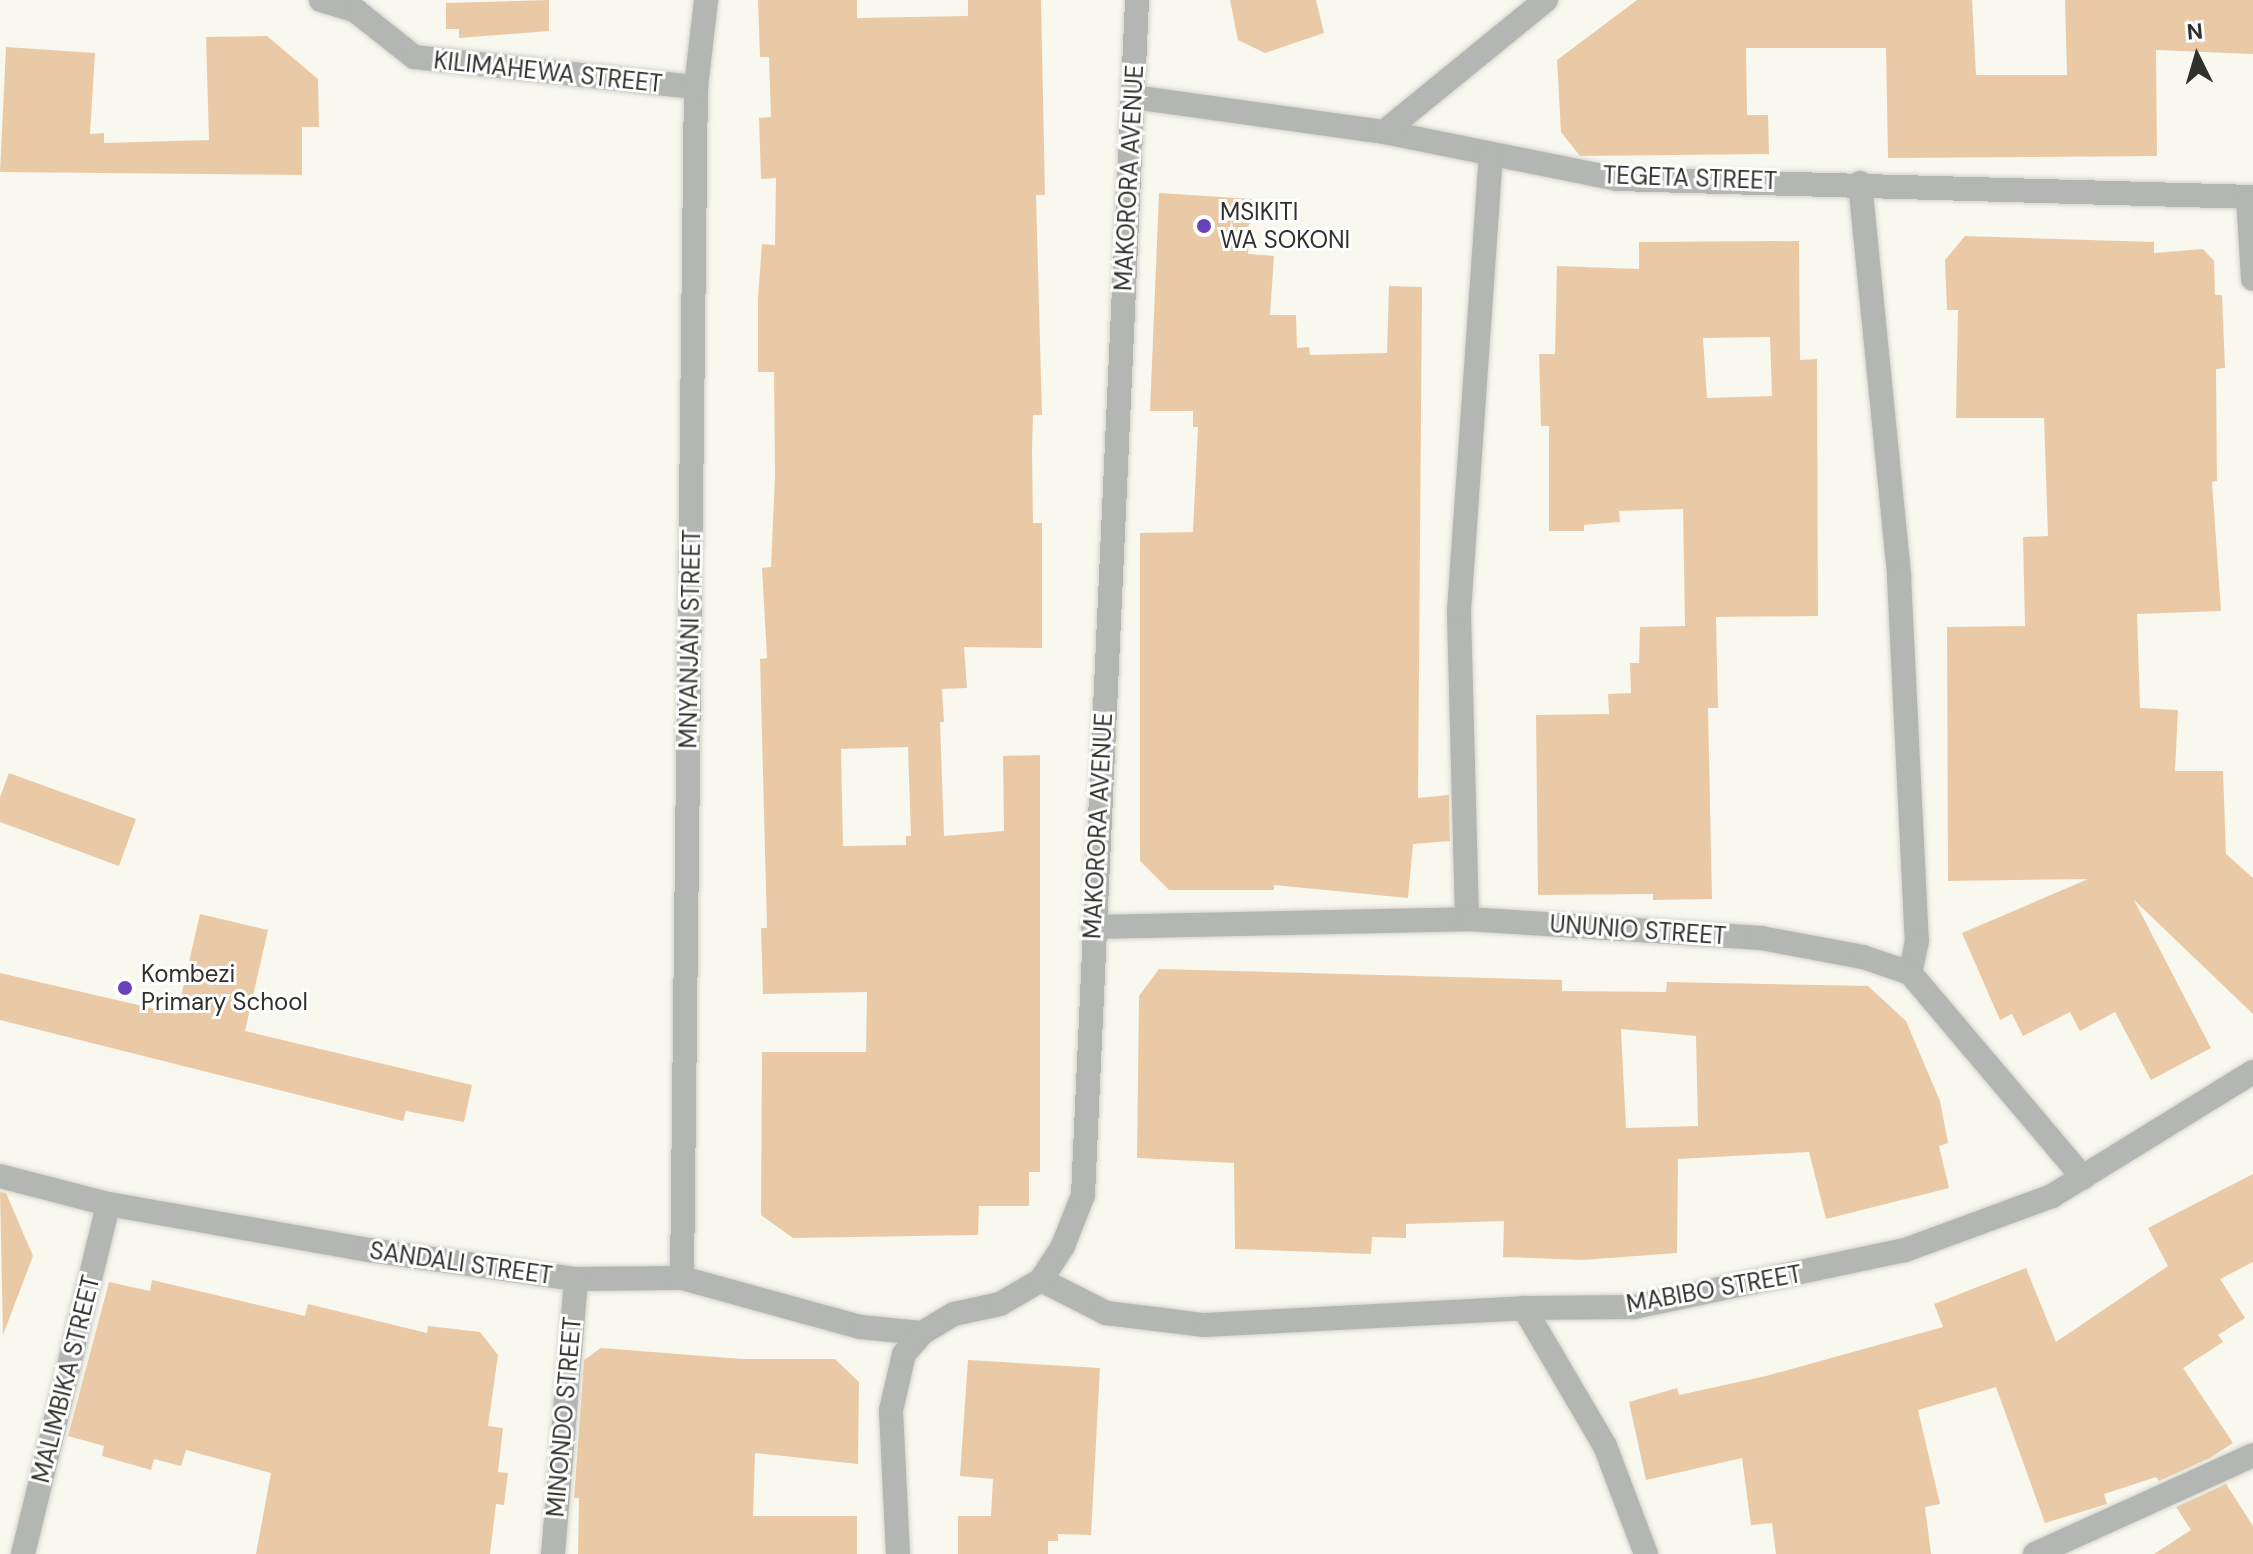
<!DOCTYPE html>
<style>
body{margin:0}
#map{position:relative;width:2253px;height:1554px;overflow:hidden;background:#f8f8ef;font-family:"DM Sans",sans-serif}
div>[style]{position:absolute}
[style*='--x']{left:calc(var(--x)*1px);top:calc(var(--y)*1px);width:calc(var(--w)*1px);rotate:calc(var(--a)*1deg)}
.building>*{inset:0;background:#eacaa6}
.roads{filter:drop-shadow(0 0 2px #d4d4cc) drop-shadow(0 0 2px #d4d4cc)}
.minor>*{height:24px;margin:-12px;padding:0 12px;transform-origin:12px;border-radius:12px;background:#b3b6b3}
.tertiary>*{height:24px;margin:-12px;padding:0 12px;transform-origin:12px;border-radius:12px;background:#b3b6b3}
.dots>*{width:22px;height:22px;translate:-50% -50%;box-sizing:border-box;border:4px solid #fff;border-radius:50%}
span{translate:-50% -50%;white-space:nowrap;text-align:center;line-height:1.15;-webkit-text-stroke:6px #fff;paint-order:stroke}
.street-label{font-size:24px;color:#30302d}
.poi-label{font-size:24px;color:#30302d}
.left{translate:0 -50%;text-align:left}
.north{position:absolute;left:2157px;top:16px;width:80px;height:80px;-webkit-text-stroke:6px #fff;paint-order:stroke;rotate:355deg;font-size:22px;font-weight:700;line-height:32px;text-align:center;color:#30302d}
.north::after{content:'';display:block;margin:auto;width:28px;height:36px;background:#30302d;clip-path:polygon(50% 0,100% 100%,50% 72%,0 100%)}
</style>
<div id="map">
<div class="building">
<i style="clip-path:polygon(549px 0,549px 31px,459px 38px,459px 29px,446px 29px,446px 3px)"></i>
<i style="clip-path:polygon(evenodd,758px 0,857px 0,857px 18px,968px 16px,968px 0,1041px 0,1045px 195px,1036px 195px,1042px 415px,1033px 415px,1032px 451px,1033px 523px,1042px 523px,1042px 648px,964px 647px,967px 688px,942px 689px,944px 722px,940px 722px,944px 836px,1004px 831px,1003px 756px,1040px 755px,1040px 1172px,1029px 1172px,1029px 1206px,979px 1206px,978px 1235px,793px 1238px,761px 1215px,762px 1052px,866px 1052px,867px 992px,763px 994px,761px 928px,767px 928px,760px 659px,767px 658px,762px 568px,771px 567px,775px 476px,774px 372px,758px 372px,758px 297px,762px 244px,775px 245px,776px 178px,761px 179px,759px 118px,771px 117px,769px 57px,760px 57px,758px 0,908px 747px,911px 836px,906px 836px,906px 845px,843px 846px,841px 749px,908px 747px)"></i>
<i style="clip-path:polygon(1230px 0,1316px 0,1324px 33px,1265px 53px,1238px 40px)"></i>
<i style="clip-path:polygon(1637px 0,1972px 0,1976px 75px,2067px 75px,2065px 0,2253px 0,2253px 54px,2156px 50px,2157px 156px,1888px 158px,1886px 48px,1746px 48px,1747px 115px,1768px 115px,1769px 154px,1580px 156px,1561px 132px,1557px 60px)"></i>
<i style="clip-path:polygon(267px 36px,318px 79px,319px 127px,302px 127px,302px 175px,0 172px,6px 47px,95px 53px,90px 134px,104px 133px,104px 143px,209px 140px,206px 37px)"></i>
<i style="clip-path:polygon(1159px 193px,1252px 199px,1248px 254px,1274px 256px,1270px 315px,1296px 315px,1297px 348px,1309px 347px,1310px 355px,1387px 353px,1389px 286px,1422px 287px,1418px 798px,1449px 795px,1450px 841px,1413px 844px,1408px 898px,1274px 885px,1274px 890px,1169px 890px,1140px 861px,1140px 533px,1193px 532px,1198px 427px,1193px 427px,1193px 411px,1150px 411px)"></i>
<i style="clip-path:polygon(1965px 236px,2154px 242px,2154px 253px,2203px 249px,2214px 261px,2215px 295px,2222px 295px,2225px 368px,2216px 369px,2217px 481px,2212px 482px,2221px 611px,2137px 614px,2140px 708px,2178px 710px,2175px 771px,2223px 771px,2226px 854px,2253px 878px,2253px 1014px,2134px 900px,2211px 1048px,2151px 1080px,2115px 1012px,2080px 1031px,2070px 1012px,2023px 1036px,2012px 1014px,2000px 1020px,1962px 933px,2088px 879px,1948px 881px,1947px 627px,2025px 626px,2023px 537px,2048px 536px,2044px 418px,1956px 418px,1958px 310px,1947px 310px,1945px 260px)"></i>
<i style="clip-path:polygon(evenodd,1799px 241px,1800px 360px,1817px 359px,1818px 616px,1716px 617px,1718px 708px,1708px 708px,1712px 899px,1653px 900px,1653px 894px,1538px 895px,1536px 715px,1609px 714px,1608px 694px,1631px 693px,1630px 663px,1639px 663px,1640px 627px,1685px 626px,1683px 509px,1619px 511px,1620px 522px,1584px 525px,1584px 531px,1549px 531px,1549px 426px,1541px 426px,1539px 354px,1555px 354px,1557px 266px,1639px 269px,1639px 242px,1799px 241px,1770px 337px,1772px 396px,1707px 398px,1703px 338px,1770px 337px)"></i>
<i style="clip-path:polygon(9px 773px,136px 819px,119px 866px,0 822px,0 797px)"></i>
<i style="clip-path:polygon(200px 914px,268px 930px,245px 1031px,472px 1085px,464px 1122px,406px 1111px,403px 1121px,0 1020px,0 973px,177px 1014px)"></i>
<i style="clip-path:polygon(evenodd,1159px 969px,1562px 980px,1562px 991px,1666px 992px,1667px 982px,1868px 986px,1906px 1021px,1940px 1101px,1948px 1143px,1939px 1146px,1949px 1188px,1826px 1219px,1809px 1152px,1678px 1159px,1677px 1253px,1582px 1260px,1503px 1257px,1504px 1221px,1406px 1224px,1406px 1238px,1372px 1237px,1371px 1254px,1235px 1249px,1234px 1163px,1137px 1158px,1139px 996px,1159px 969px,1621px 1029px,1696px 1036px,1698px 1126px,1626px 1128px,1621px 1029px)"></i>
<i style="clip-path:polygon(2253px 1174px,2253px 1262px,2220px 1279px,2245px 1318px,2218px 1335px,2223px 1342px,2183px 1368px,2233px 1443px,2210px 1458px,2159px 1481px,2156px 1477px,2104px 1494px,2107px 1504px,2045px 1523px,1996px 1387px,1918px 1410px,1940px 1504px,1925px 1507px,1931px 1554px,1776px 1554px,1772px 1523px,1751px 1525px,1742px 1458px,1646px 1480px,1629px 1402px,1677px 1388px,1679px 1395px,1766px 1376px,1943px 1327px,1934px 1304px,2026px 1268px,2056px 1342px,2168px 1266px,2148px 1228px)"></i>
<i style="clip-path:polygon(0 1192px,6px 1193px,33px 1256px,3px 1335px)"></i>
<i style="clip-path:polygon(152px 1280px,305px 1316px,308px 1304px,427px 1333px,428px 1326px,480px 1332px,498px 1355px,488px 1426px,503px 1428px,498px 1472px,508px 1473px,504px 1505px,496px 1504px,490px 1554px,256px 1554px,271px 1473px,186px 1450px,181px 1466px,154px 1459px,151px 1470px,102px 1456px,104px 1446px,68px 1436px,109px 1282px,150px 1291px)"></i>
<i style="clip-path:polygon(601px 1348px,742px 1359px,835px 1359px,859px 1382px,858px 1464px,755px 1453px,753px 1516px,857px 1516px,857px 1554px,578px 1554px,579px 1498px,574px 1498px,584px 1360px)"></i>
<i style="clip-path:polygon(968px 1360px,1100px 1368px,1091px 1535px,1058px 1534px,1058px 1541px,1048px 1541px,1048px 1554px,958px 1554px,958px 1516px,991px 1516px,993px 1479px,960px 1476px)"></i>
<i style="clip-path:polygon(2226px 1484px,2253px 1526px,2253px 1554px,2154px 1554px,2191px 1530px,2176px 1507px)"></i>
</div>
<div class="roads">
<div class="minor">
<i style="--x:321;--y:0;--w:37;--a:17"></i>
<i style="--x:356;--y:11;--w:74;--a:38.4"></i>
<i style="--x:414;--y:57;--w:284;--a:6.1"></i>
<i style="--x:1134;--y:97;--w:252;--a:8"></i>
<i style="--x:1384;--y:132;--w:238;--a:11.4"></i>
<i style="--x:1617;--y:179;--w:636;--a:1.62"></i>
<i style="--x:1384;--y:132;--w:209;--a:-39.2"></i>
<i style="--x:1860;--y:183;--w:396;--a:84.3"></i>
<i style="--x:1899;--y:577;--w:364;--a:87.2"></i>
<i style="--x:1917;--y:941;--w:33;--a:102"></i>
<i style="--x:2248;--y:197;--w:82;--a:86.5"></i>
<i style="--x:1467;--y:919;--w:308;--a:-91.5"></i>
<i style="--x:1459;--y:611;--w:457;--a:-86"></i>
<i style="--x:1093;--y:927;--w:374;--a:-1.2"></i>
<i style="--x:1467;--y:919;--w:295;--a:3.7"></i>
<i style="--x:1761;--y:938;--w:104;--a:10.6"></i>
<i style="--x:1863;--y:957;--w:50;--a:18.8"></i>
<i style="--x:1910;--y:973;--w:268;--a:49.8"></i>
<i style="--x:0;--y:1176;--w:112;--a:14.5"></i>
<i style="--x:108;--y:1204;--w:265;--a:10"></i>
<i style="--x:369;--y:1250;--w:209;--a:8"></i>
<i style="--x:576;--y:1279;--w:106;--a:-0.5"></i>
<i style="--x:682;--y:1278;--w:185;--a:15.4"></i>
<i style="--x:860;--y:1327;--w:62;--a:5.5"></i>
<i style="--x:682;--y:1278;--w:1191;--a:-89.33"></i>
<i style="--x:696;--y:87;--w:88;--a:-83.4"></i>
<i style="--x:1041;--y:1280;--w:73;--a:26.9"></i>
<i style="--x:1106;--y:1313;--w:99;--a:7"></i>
<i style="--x:1204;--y:1325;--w:320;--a:-3"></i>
<i style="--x:1524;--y:1308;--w:110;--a:-0.5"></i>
<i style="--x:1634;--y:1307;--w:277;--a:-11.9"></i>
<i style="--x:1905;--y:1250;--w:157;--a:-20.2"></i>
<i style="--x:2052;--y:1196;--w:236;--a:-31.7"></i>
<i style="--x:1524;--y:1308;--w:160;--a:59.6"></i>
<i style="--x:1605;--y:1446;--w:116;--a:69.2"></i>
<i style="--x:23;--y:1554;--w:360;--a:-76.3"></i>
<i style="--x:553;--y:1554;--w:276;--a:-85.2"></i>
<i style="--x:2035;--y:1554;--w:239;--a:-24.4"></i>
</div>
<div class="tertiary">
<i style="--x:898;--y:1554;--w:144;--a:-92.8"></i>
<i style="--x:891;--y:1410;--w:57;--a:-76.9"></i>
<i style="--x:904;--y:1354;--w:28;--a:-49"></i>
<i style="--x:922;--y:1333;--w:37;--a:-31"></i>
<i style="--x:954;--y:1314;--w:47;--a:-12.3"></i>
<i style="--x:1000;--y:1304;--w:48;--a:-30.3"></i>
<i style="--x:1041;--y:1280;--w:40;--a:-57.1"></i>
<i style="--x:1063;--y:1246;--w:55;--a:-68.6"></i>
<i style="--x:1083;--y:1195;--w:1196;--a:-87.41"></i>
</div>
</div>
<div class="dots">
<i style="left:1204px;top:226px;background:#6a43bb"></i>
<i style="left:125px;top:988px;background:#6a43bb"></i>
</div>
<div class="street-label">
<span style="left:548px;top:72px;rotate:6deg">KILIMAHEWA STREET</span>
<span style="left:1129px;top:178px;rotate:-87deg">MAKORORA AVENUE</span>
<span style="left:1690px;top:178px;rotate:2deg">TEGETA STREET</span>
<span style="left:690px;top:639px;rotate:-89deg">MNYANJANI STREET</span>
<span style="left:1098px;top:826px;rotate:-87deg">MAKORORA AVENUE</span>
<span style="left:1638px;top:930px;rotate:4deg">UNUNIO STREET</span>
<span style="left:461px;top:1263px;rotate:8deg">SANDALI STREET</span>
<span style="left:1714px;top:1289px;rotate:-10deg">MABIBO STREET</span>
<span style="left:66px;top:1379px;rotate:-76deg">MALIMBIKA STREET</span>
<span style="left:564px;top:1417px;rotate:-85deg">MINONDO STREET</span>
</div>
<div class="poi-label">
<span class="left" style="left:1220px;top:226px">MSIKITI<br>WA SOKONI</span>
<span class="left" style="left:141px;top:988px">Kombezi<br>Primary School</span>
</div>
<div class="north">N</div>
</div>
